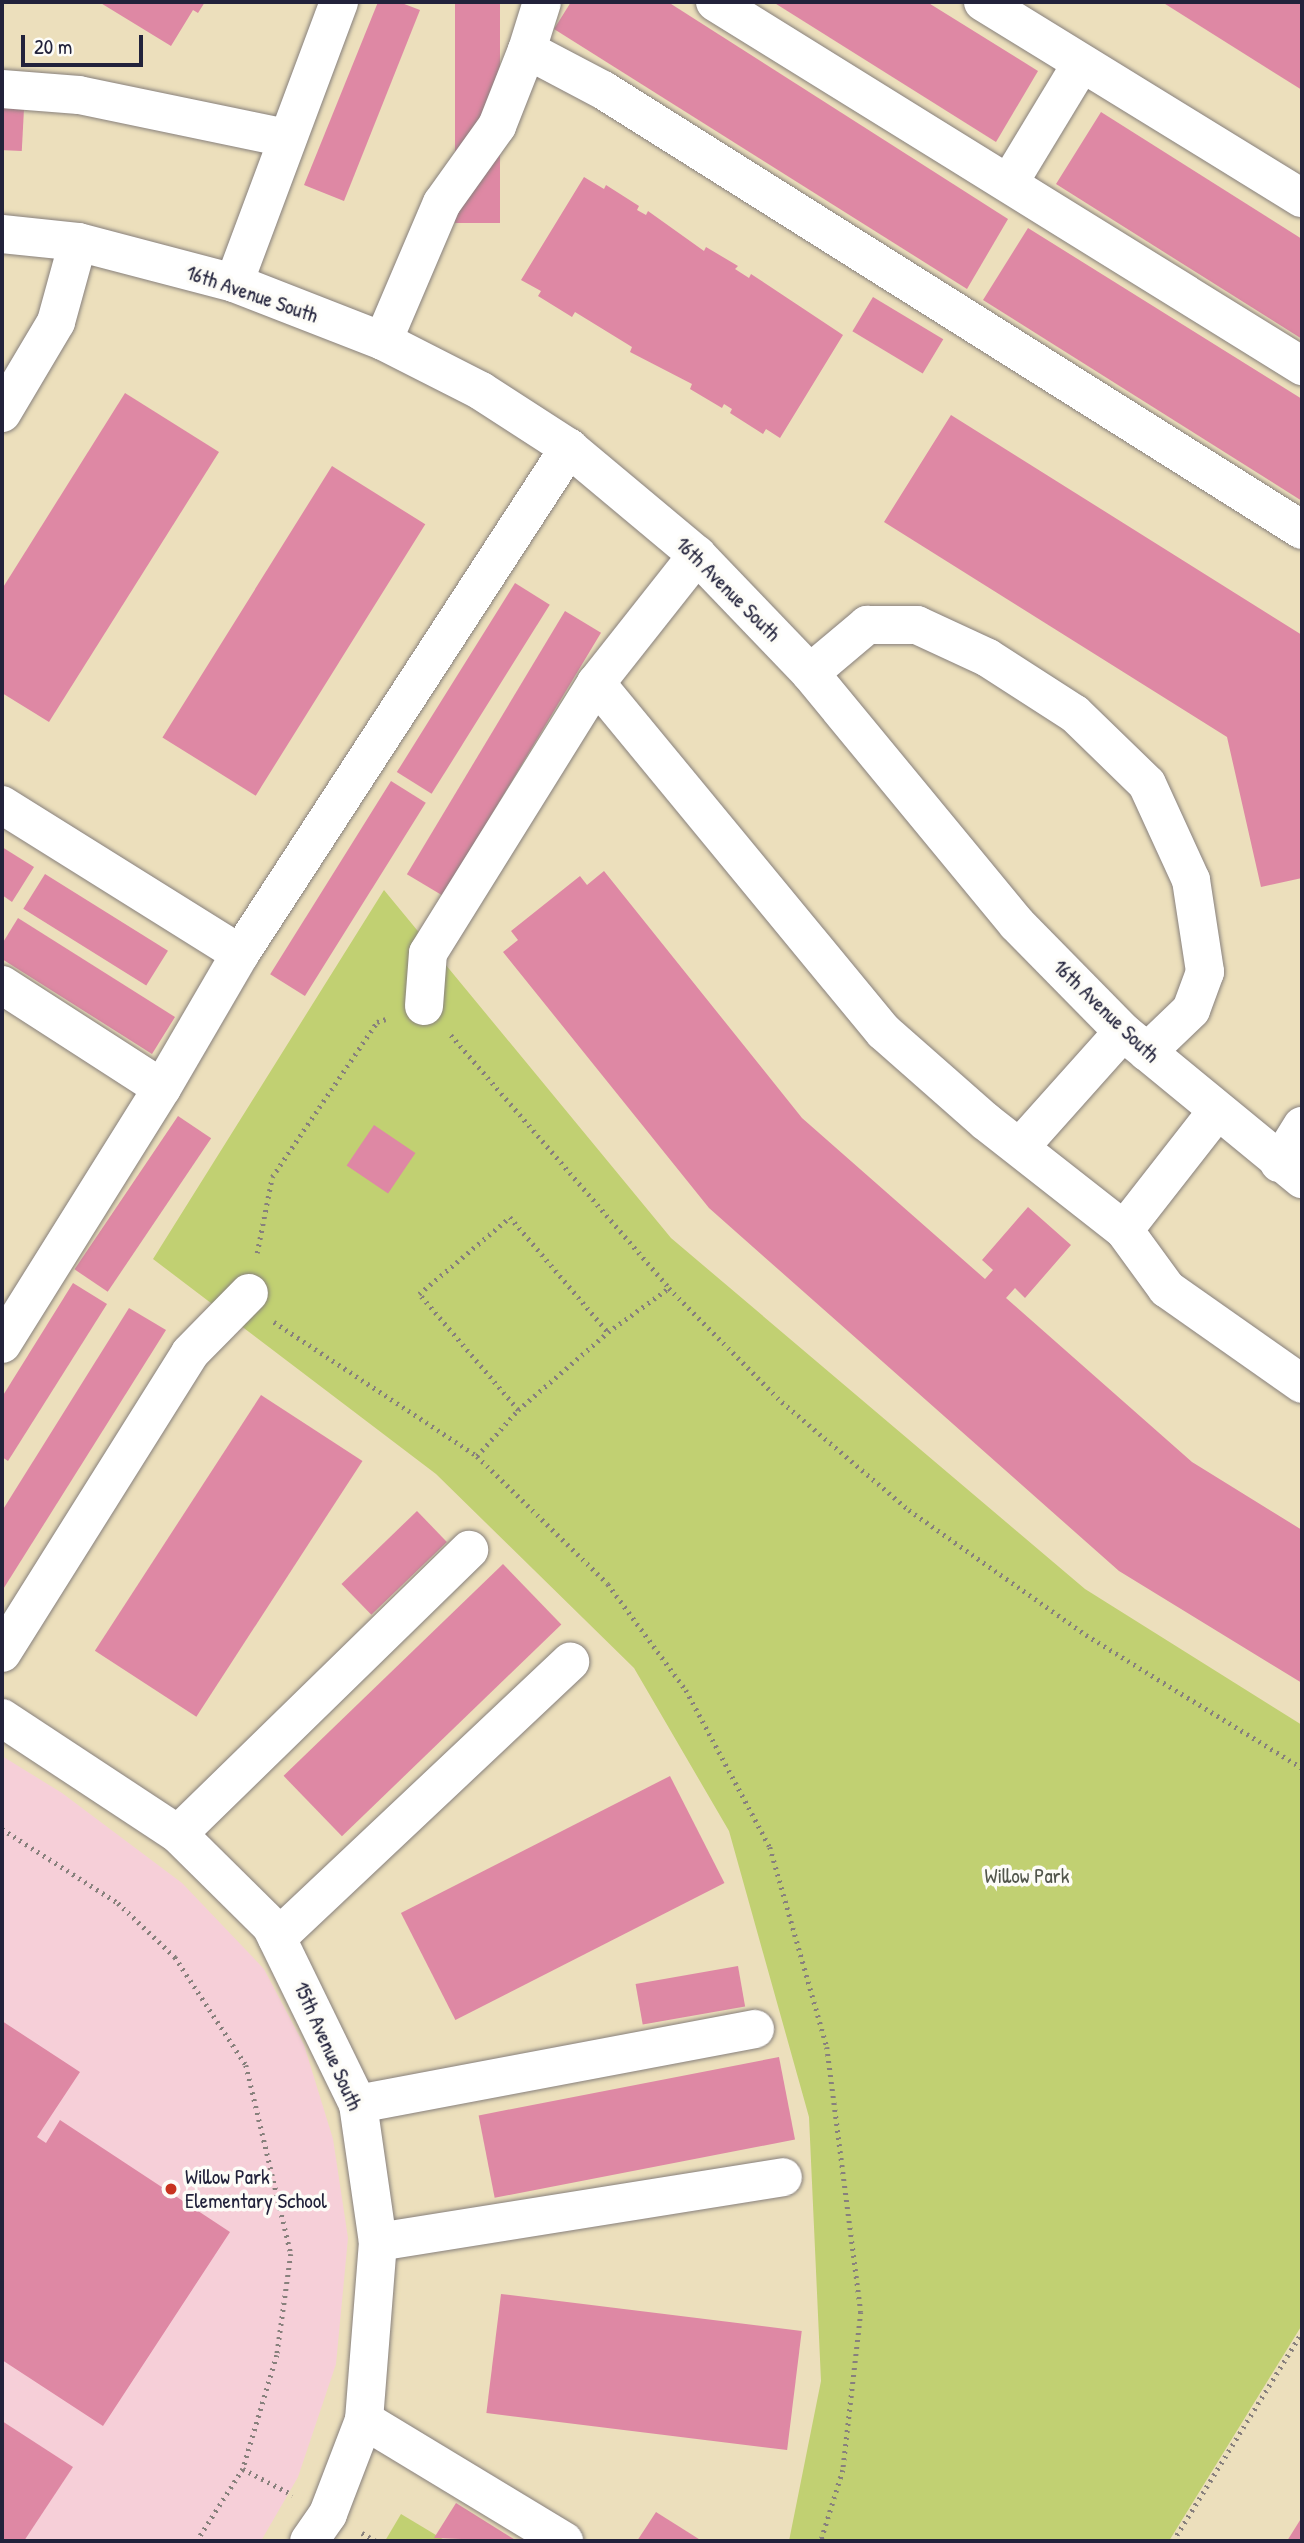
<!DOCTYPE html>
<style>
body{margin:0}
#map{position:relative;width:1304px;height:2543px;overflow:hidden;background:#ecdfbc;font-family:"Patrick Hand",sans-serif}
div>[style]{position:absolute}
[style*='--x']{left:calc(var(--x)*1px);top:calc(var(--y)*1px);width:calc(var(--w)*1px);rotate:calc(var(--a)*1deg)}
.built>*{inset:0;background:#f6cfd8}
.green>*{inset:0;background:#c1d072}
.building>*{inset:0;background:#de88a4;transform-origin:0 0}
.path>*{height:4.5px;margin-top:-2.25px;transform-origin:0;background:repeating-linear-gradient(90deg,#87807c 0 2px,transparent 0 7px)}
.roads{filter:drop-shadow(0 0 2px #87807c) drop-shadow(0 0 2px #87807c)}
.minor>*{height:38px;margin:-19px;padding:0 19px;transform-origin:19px;border-radius:19px;background:#fff}
.dots>*{width:19px;height:19px;translate:-50% -50%;box-sizing:border-box;border:4px solid #fdfcf7;border-radius:50%}
span{translate:-50% -50%;white-space:nowrap;text-align:center;line-height:1.15;-webkit-text-stroke:7px #fdfcf7;paint-order:stroke}
.street-label{font-size:21px;color:#22223b}
.park-label{font-size:21px;color:#52564c}
.poi-label{font-size:21px;color:#22223b}
.left{translate:0 -50%;text-align:left}
.frame{position:absolute;inset:0;border:4px solid #22223b;pointer-events:none}
.scale{position:absolute;left:21px;top:35px;width:122px;height:32px;box-sizing:border-box;border:4px solid #22223b;border-top:0;padding-left:9px;font-size:21px;line-height:24px;white-space:nowrap;color:#22223b;-webkit-text-stroke:5px #fdfcf7;paint-order:stroke}
</style>
<div id="map">
<div class="built">
<i style="clip-path:polygon(2px 1756px,62px 1793px,182px 1883px,264px 1969px,304px 2045px,333px 2139px,348px 2238px,336px 2364px,298px 2477px,261px 2541px,2px 2541px)"></i>
</div>
<div class="green">
<i style="clip-path:polygon(384px 890px,671px 1238px,1085px 1589px,1302px 1725px,1302px 2325px,1169px 2541px,789px 2541px,821px 2381px,809px 2117px,729px 1831px,634px 1668px,436px 1474px,153px 1259px)"></i>
<i style="clip-path:polygon(401px 2514px,446px 2541px,385px 2541px)"></i>
</div>
<div class="building">
<i style="clip-path:polygon(99px 2px,205px 2px,198px 13px,193px 10px,171px 46px)"></i>
<i style="clip-path:polygon(378px 2px,399px 2px,420px 10px,344px 201px,304px 185px)"></i>
<i style="left:455px;top:2px;width:45px;height:221px"></i>
<i style="clip-path:polygon(571px 2px,668px 2px,1008px 219px,967px 289px,554px 29px)"></i>
<i style="clip-path:polygon(773px 2px,927px 2px,1038px 71px,996px 142px)"></i>
<i style="clip-path:polygon(1162px 2px,1302px 2px,1302px 90px)"></i>
<i style="left:2px;top:108px;width:22px;height:42px;rotate:3deg"></i>
<i style="clip-path:polygon(1101px 112px,1302px 239px,1302px 339px,1056px 184px)"></i>
<i style="clip-path:polygon(584px 177px,604px 189px,606px 185px,639px 206px,637px 210px,646px 215px,648px 211px,704px 251px,706px 247px,738px 266px,735px 269px,749px 278px,751px 274px,843px 335px,780px 438px,766px 429px,763px 434px,730px 413px,732px 409px,724px 404px,722px 408px,690px 389px,692px 384px,630px 352px,632px 347px,575px 312px,572px 317px,538px 296px,541px 291px,521px 280px)"></i>
<i style="clip-path:polygon(1028px 228px,1302px 399px,1302px 501px,983px 300px)"></i>
<i style="left:873px;top:297px;width:82px;height:40px;rotate:31deg"></i>
<i style="clip-path:polygon(125px 393px,219px 452px,49px 722px,2px 693px,2px 589px)"></i>
<i style="clip-path:polygon(951px 415px,1302px 635px,1302px 878px,1261px 887px,1227px 737px,884px 522px)"></i>
<i style="left:332px;top:466px;width:110px;height:320px;rotate:32deg"></i>
<i style="left:515px;top:583px;width:41px;height:223px;rotate:32deg"></i>
<i style="left:565px;top:611px;width:42px;height:307px;rotate:31deg"></i>
<i style="left:391px;top:781px;width:41px;height:228px;rotate:32deg"></i>
<i style="clip-path:polygon(2px 847px,34px 867px,12px 902px,2px 895px)"></i>
<i style="clip-path:polygon(604px 871px,802px 1118px,985px 1279px,993px 1270px,982px 1260px,1028px 1207px,1071px 1245px,1025px 1298px,1015px 1288px,1006px 1298px,1192px 1462px,1302px 1530px,1302px 1683px,1119px 1571px,709px 1208px,503px 952px,518px 940px,511px 931px,580px 876px,587px 885px)"></i>
<i style="left:45px;top:874px;width:145px;height:41px;rotate:32deg"></i>
<i style="clip-path:polygon(18px 918px,175px 1017px,152px 1054px,2px 959px,2px 944px)"></i>
<i style="left:178px;top:1116px;width:40px;height:185px;rotate:34deg"></i>
<i style="left:374px;top:1125px;width:50px;height:49px;rotate:34deg"></i>
<i style="clip-path:polygon(73px 1283px,107px 1304px,8px 1461px,2px 1457px,2px 1397px)"></i>
<i style="clip-path:polygon(129px 1308px,166px 1330px,2px 1591px,2px 1511px)"></i>
<i style="left:261px;top:1395px;width:121px;height:305px;rotate:33deg"></i>
<i style="left:417px;top:1511px;width:43px;height:105px;rotate:46deg"></i>
<i style="left:503px;top:1564px;width:84px;height:305px;rotate:46deg"></i>
<i style="left:670px;top:1776px;width:120px;height:302px;rotate:63deg"></i>
<i style="left:738px;top:1966px;width:41px;height:104px;rotate:80deg"></i>
<i style="clip-path:polygon(2px 2021px,80px 2072px,37px 2137px,46px 2143px,60px 2120px,230px 2232px,103px 2426px,2px 2360px)"></i>
<i style="left:779px;top:2057px;width:84px;height:306px;rotate:79deg"></i>
<i style="left:501px;top:2294px;width:303px;height:120px;rotate:7deg"></i>
<i style="clip-path:polygon(2px 2421px,73px 2467px,24px 2541px,2px 2541px)"></i>
<i style="clip-path:polygon(456px 2503px,517px 2541px,434px 2538px)"></i>
<i style="clip-path:polygon(656px 2512px,702px 2541px,637px 2541px)"></i>
<i style="clip-path:polygon(1302px 2517px,1302px 2541px,1287px 2541px)"></i>
</div>
<div class="path">
<i style="--x:451;--y:1035;--w:334;--a:49.2"></i>
<i style="--x:669;--y:1288;--w:161;--a:45.3"></i>
<i style="--x:782;--y:1402;--w:167;--a:40.4"></i>
<i style="--x:909;--y:1510;--w:217;--a:35.2"></i>
<i style="--x:1086;--y:1635;--w:254;--a:31.6"></i>
<i style="--x:257;--y:1253;--w:77;--a:-78.8"></i>
<i style="--x:272;--y:1177;--w:187;--a:-55.9"></i>
<i style="--x:377;--y:1022;--w:9;--a:-18"></i>
<i style="--x:274;--y:1322;--w:243;--a:33.4"></i>
<i style="--x:477;--y:1456;--w:183;--a:44.3"></i>
<i style="--x:608;--y:1584;--w:132;--a:53.7"></i>
<i style="--x:686;--y:1690;--w:178;--a:61.9"></i>
<i style="--x:770;--y:1847;--w:208;--a:74.1"></i>
<i style="--x:827;--y:2047;--w:267;--a:82.7"></i>
<i style="--x:861;--y:2312;--w:159;--a:96.5"></i>
<i style="--x:843;--y:2470;--w:74;--a:107.2"></i>
<i style="--x:518;--y:1410;--w:153;--a:-130.5"></i>
<i style="--x:419;--y:1294;--w:119;--a:-40.2"></i>
<i style="--x:510;--y:1217;--w:151;--a:49.6"></i>
<i style="--x:477;--y:1456;--w:62;--a:-48.3"></i>
<i style="--x:518;--y:1410;--w:119;--a:-40.9"></i>
<i style="--x:608;--y:1332;--w:75;--a:-35.8"></i>
<i style="--x:2;--y:1829;--w:138;--a:32.5"></i>
<i style="--x:118;--y:1903;--w:79;--a:43.5"></i>
<i style="--x:175;--y:1957;--w:129;--a:56.7"></i>
<i style="--x:246;--y:2065;--w:194;--a:76.6"></i>
<i style="--x:291;--y:2254;--w:102;--a:97.9"></i>
<i style="--x:277;--y:2355;--w:119;--a:106.6"></i>
<i style="--x:243;--y:2469;--w:85;--a:122.6"></i>
<i style="--x:243;--y:2469;--w:56;--a:27.5"></i>
<i style="--x:362;--y:2533;--w:16;--a:30"></i>
<i style="--x:1173;--y:2541;--w:246;--a:-58.3"></i>
</div>
<div class="roads">
<div class="minor">
<i style="--x:715;--y:2;--w:691;--a:31.8"></i>
<i style="--x:983;--y:2;--w:374;--a:31.6"></i>
<i style="--x:527;--y:50;--w:50;--a:-72.6"></i>
<i style="--x:2;--y:89;--w:77;--a:4.5"></i>
<i style="--x:79;--y:95;--w:211;--a:11.7"></i>
<i style="--x:1009;--y:183;--w:139;--a:-58.8"></i>
<i style="--x:2;--y:234;--w:76;--a:6"></i>
<i style="--x:78;--y:242;--w:161;--a:14.7"></i>
<i style="--x:234;--y:283;--w:160;--a:21.3"></i>
<i style="--x:383;--y:341;--w:110;--a:27"></i>
<i style="--x:481;--y:391;--w:105;--a:32.9"></i>
<i style="--x:569;--y:448;--w:167;--a:39.9"></i>
<i style="--x:697;--y:555;--w:163;--a:46.2"></i>
<i style="--x:810;--y:673;--w:325;--a:50.5"></i>
<i style="--x:1017;--y:924;--w:151;--a:45.5"></i>
<i style="--x:1123;--y:1032;--w:232;--a:39.4"></i>
<i style="--x:234;--y:283;--w:300;--a:-69.5"></i>
<i style="--x:383;--y:341;--w:150;--a:-66.9"></i>
<i style="--x:442;--y:203;--w:95;--a:-54.5"></i>
<i style="--x:497;--y:126;--w:82;--a:-68.5"></i>
<i style="--x:527;--y:50;--w:86;--a:27.8"></i>
<i style="--x:603;--y:90;--w:826;--a:32.19"></i>
<i style="--x:2;--y:413;--w:106;--a:-59.3"></i>
<i style="--x:56;--y:322;--w:83;--a:-74.6"></i>
<i style="--x:810;--y:673;--w:75;--a:-40.1"></i>
<i style="--x:867;--y:625;--w:50;--a:0"></i>
<i style="--x:917;--y:625;--w:78;--a:24.9"></i>
<i style="--x:988;--y:658;--w:103;--a:32.8"></i>
<i style="--x:1075;--y:714;--w:100;--a:44.2"></i>
<i style="--x:1147;--y:784;--w:106;--a:65.4"></i>
<i style="--x:1191;--y:880;--w:93;--a:81.3"></i>
<i style="--x:1205;--y:972;--w:40;--a:110.2"></i>
<i style="--x:1191;--y:1010;--w:61;--a:136.3"></i>
<i style="--x:596;--y:683;--w:452;--a:50.5"></i>
<i style="--x:884;--y:1032;--w:135;--a:41.4"></i>
<i style="--x:985;--y:1121;--w:177;--a:38.1"></i>
<i style="--x:2;--y:805;--w:281;--a:32"></i>
<i style="--x:240;--y:954;--w:604;--a:-56.97"></i>
<i style="--x:2;--y:985;--w:190;--a:32.8"></i>
<i style="--x:162;--y:1088;--w:302;--a:122"></i>
<i style="--x:424;--y:1006;--w:53;--a:-85.7"></i>
<i style="--x:428;--y:953;--w:318;--a:-58.1"></i>
<i style="--x:596;--y:683;--w:163;--a:-51.7"></i>
<i style="--x:162;--y:1088;--w:155;--a:-59.8"></i>
<i style="--x:1217;--y:1111;--w:151;--a:128"></i>
<i style="--x:1124;--y:1230;--w:73;--a:53.9"></i>
<i style="--x:1167;--y:1289;--w:165;--a:35.1"></i>
<i style="--x:1020;--y:1147;--w:154;--a:-48.2"></i>
<i style="--x:1279;--y:1163;--w:44;--a:-58.1"></i>
<i style="--x:2;--y:1653;--w:354;--a:-57.9"></i>
<i style="--x:190;--y:1353;--w:84;--a:-45.5"></i>
<i style="--x:2;--y:1718;--w:211;--a:33.4"></i>
<i style="--x:178;--y:1834;--w:131;--a:44.7"></i>
<i style="--x:271;--y:1926;--w:198;--a:64"></i>
<i style="--x:358;--y:2104;--w:139;--a:81.8"></i>
<i style="--x:378;--y:2242;--w:179;--a:94.5"></i>
<i style="--x:364;--y:2420;--w:101;--a:111"></i>
<i style="--x:328;--y:2514;--w:33;--a:125"></i>
<i style="--x:178;--y:1834;--w:407;--a:-44.3"></i>
<i style="--x:277;--y:1938;--w:403;--a:-43.3"></i>
<i style="--x:358;--y:2104;--w:404;--a:-10.7"></i>
<i style="--x:378;--y:2242;--w:410;--a:-9.1"></i>
<i style="--x:364;--y:2420;--w:234;--a:31.2"></i>
</div>
</div>
<div class="dots">
<i style="left:171px;top:2189px;background:#c8321e"></i>
</div>
<div class="street-label">
<span style="left:252px;top:294px;rotate:19deg">16th Avenue South</span>
<span style="left:728px;top:589px;rotate:45deg">16th Avenue South</span>
<span style="left:1106px;top:1011px;rotate:44deg">16th Avenue South</span>
<span style="left:328px;top:2046px;rotate:66deg">15th Avenue South</span>
</div>
<div class="park-label">
<span style="left:1027px;top:1876px">Willow Park</span>
</div>
<div class="poi-label">
<span class="left" style="left:185px;top:2189px">Willow Park<br>Elementary School</span>
</div>
<div class="frame"></div>
<div class="scale">20 m</div>
</div>
